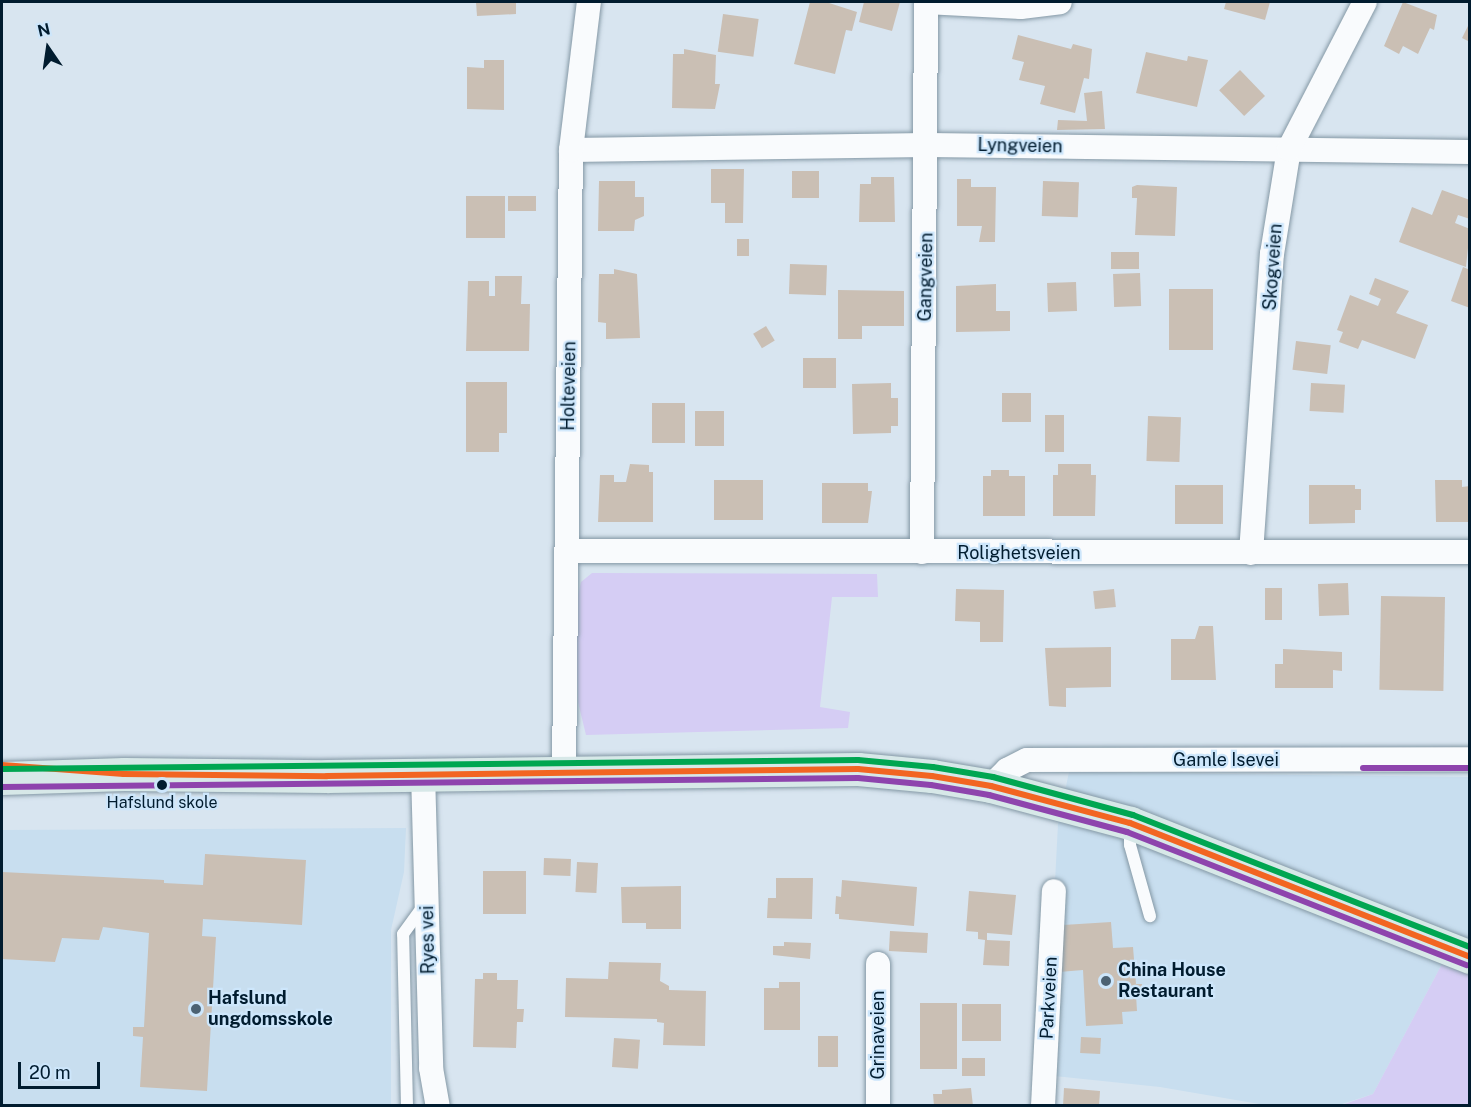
<!DOCTYPE html>
<style>
body{margin:0}
#map{position:relative;width:1471px;height:1107px;overflow:hidden;background:#d8e5f0;font-family:"Public Sans",sans-serif}
div>[style]{position:absolute}
[style*='--x']{left:calc(var(--x)*1px);top:calc(var(--y)*1px);width:calc(var(--w)*1px);rotate:calc(var(--a)*1deg)}
.built>*{inset:0;background:#c8deef}
.green>*{inset:0;background:#d5cdf4}
.building>*{inset:0;background:#cabfb4;transform-origin:0 0}
.roads{filter:drop-shadow(0 0 2px #8498a5) drop-shadow(0 0 2px #8498a5)}
.lane>*{height:12px;margin:-6px;padding:0 6px;transform-origin:6px;border-radius:6px;background:#f9fbfd}
.street>*{height:24px;margin:-12px;padding:0 12px;transform-origin:12px;border-radius:12px;background:#f9fbfd}
.highway>*{height:33px;margin:-16.5px;padding:0 16.5px;transform-origin:16.5px;border-radius:16.5px;background:#d7e8e8}
.bus-1>*{height:6px;margin:-3px;padding:0 3px;transform-origin:3px;border-radius:3px;background:#f26522}
.bus-2>*{height:6px;margin:-3px;padding:0 3px;transform-origin:3px;border-radius:3px;background:#8e44ad}
.bus-3>*{height:6px;margin:-3px;padding:0 3px;transform-origin:3px;border-radius:3px;background:#00a651}
.dots>*{width:16px;height:16px;translate:-50% -50%;box-sizing:border-box;border:3px solid #cde6fb;border-radius:50%}
span{translate:-50% -50%;white-space:nowrap;text-align:center;line-height:1.15;-webkit-text-stroke:4.5px #cde6fb;paint-order:stroke}
.bus-label{font-size:16px;color:#011c2f}
.street-label{font-size:18px;color:#011c2f}
.poi-label{font-size:18px;color:#011c2f;font-weight:700}
.left{translate:0 -50%;text-align:left}
.frame{position:absolute;inset:0;border:3px solid #011c2f;pointer-events:none}
.north{position:absolute;left:18px;top:18px;width:60px;height:60px;-webkit-text-stroke:4px #cde6fb;paint-order:stroke;rotate:347deg;font-size:16px;font-weight:700;line-height:24px;text-align:center;color:#011c2f}
.north::after{content:'';display:block;margin:auto;width:21px;height:27px;background:#011c2f;clip-path:polygon(50% 0,100% 100%,50% 72%,0 100%)}
.scale{position:absolute;left:18px;top:1062px;width:82px;height:27px;box-sizing:border-box;border:3px solid #011c2f;border-top:0;padding-left:8px;font-size:18px;line-height:21px;white-space:nowrap;color:#011c2f;-webkit-text-stroke:4px #cde6fb;paint-order:stroke}
</style>
<div id="map">
<div class="built">
<i style="clip-path:polygon(1069px 772px,1469px 777px,1469px 971px,1442px 964px,1373px 1094px,1339px 1105px,1265px 1105px,1160px 1087px,1045px 1075px,1058px 824px)"></i>
<i style="clip-path:polygon(406px 828px,404px 872px,391px 930px,391px 1105px,2px 1105px,2px 830px)"></i>
</div>
<div class="green">
<i style="clip-path:polygon(592px 573px,877px 574px,878px 597px,832px 597px,820px 707px,850px 712px,848px 728px,586px 735px,578px 702px,575px 609px,581px 582px)"></i>
<i style="clip-path:polygon(1442px 964px,1469px 975px,1469px 1105px,1339px 1106px,1373px 1094px)"></i>
</div>
<div class="building">
<i style="clip-path:polygon(476px 2px,516px 2px,516px 14px,477px 16px)"></i>
<i style="clip-path:polygon(810px 2px,826px 2px,857px 12px,852px 31px,846px 30px,835px 74px,794px 64px)"></i>
<i style="clip-path:polygon(864px 2px,900px 2px,892px 31px,859px 22px)"></i>
<i style="clip-path:polygon(1226px 2px,1270px 2px,1265px 20px,1224px 9px)"></i>
<i style="clip-path:polygon(1403px 2px,1437px 15px,1434px 30px,1430px 28px,1418px 54px,1403px 46px,1399px 54px,1384px 46px)"></i>
<i style="left:723px;top:14px;width:36px;height:38px;rotate:8deg"></i>
<i style="clip-path:polygon(1470px 22px,1470px 42px,1462px 38px)"></i>
<i style="clip-path:polygon(1018px 35px,1071px 49px,1073px 44px,1092px 49px,1089px 79px,1084px 78px,1075px 113px,1040px 104px,1045px 86px,1019px 80px,1024px 62px,1012px 59px)"></i>
<i style="clip-path:polygon(684px 49px,716px 55px,715px 84px,720px 84px,715px 109px,672px 108px,673px 54px,684px 54px)"></i>
<i style="clip-path:polygon(1146px 52px,1187px 61px,1188px 56px,1208px 60px,1197px 107px,1136px 93px)"></i>
<i style="clip-path:polygon(484px 60px,504px 60px,504px 110px,467px 109px,467px 67px,484px 68px)"></i>
<i style="left:1240px;top:70px;width:36px;height:29px;rotate:46deg"></i>
<i style="clip-path:polygon(1102px 91px,1105px 129px,1057px 130px,1058px 120px,1087px 121px,1084px 93px)"></i>
<i style="clip-path:polygon(711px 169px,744px 169px,743px 223px,725px 223px,725px 203px,711px 203px)"></i>
<i style="left:792px;top:171px;width:27px;height:27px"></i>
<i style="clip-path:polygon(871px 177px,894px 177px,895px 222px,859px 222px,860px 184px,871px 184px)"></i>
<i style="clip-path:polygon(957px 179px,971px 179px,971px 187px,996px 187px,995px 242px,979px 242px,982px 226px,957px 226px)"></i>
<i style="clip-path:polygon(599px 181px,635px 181px,635px 197px,644px 197px,644px 216px,635px 220px,634px 231px,598px 231px)"></i>
<i style="left:1043px;top:181px;width:36px;height:35px;rotate:2deg"></i>
<i style="clip-path:polygon(1137px 185px,1177px 187px,1175px 236px,1135px 235px,1137px 198px,1132px 198px,1132px 187px)"></i>
<i style="clip-path:polygon(1442px 190px,1470px 200px,1470px 219px,1458px 215px,1455px 223px,1470px 229px,1466px 267px,1399px 242px,1412px 207px,1432px 215px)"></i>
<i style="left:466px;top:196px;width:39px;height:42px"></i>
<i style="left:508px;top:196px;width:28px;height:15px"></i>
<i style="left:737px;top:239px;width:12px;height:17px"></i>
<i style="left:1111px;top:252px;width:28px;height:17px"></i>
<i style="left:790px;top:264px;width:37px;height:30px;rotate:2deg"></i>
<i style="clip-path:polygon(1463px 267px,1470px 270px,1470px 308px,1451px 301px)"></i>
<i style="clip-path:polygon(614px 269px,637px 274px,640px 338px,606px 339px,606px 323px,598px 322px,599px 274px,614px 274px)"></i>
<i style="left:1140px;top:273px;width:33px;height:27px;rotate:88deg"></i>
<i style="clip-path:polygon(495px 276px,522px 276px,521px 304px,530px 304px,529px 351px,466px 351px,468px 281px,489px 281px,489px 296px,495px 296px)"></i>
<i style="clip-path:polygon(1375px 278px,1409px 291px,1396px 313px,1428px 325px,1415px 359px,1362px 340px,1358px 349px,1339px 342px,1343px 332px,1337px 330px,1350px 295px,1378px 306px,1381px 299px,1369px 294px)"></i>
<i style="left:1076px;top:282px;width:29px;height:29px;rotate:88deg"></i>
<i style="clip-path:polygon(996px 284px,996px 311px,1010px 311px,1010px 331px,956px 332px,956px 286px)"></i>
<i style="left:1169px;top:289px;width:44px;height:61px"></i>
<i style="clip-path:polygon(838px 290px,904px 291px,904px 326px,862px 326px,862px 339px,838px 339px)"></i>
<i style="left:766px;top:326px;width:17px;height:15px;rotate:59deg"></i>
<i style="left:1296px;top:341px;width:35px;height:29px;rotate:7deg"></i>
<i style="left:836px;top:358px;width:30px;height:33px;rotate:90deg"></i>
<i style="clip-path:polygon(466px 382px,507px 382px,507px 433px,499px 433px,499px 452px,466px 452px)"></i>
<i style="clip-path:polygon(891px 383px,891px 398px,898px 398px,898px 426px,891px 426px,891px 433px,853px 434px,852px 384px)"></i>
<i style="left:1311px;top:383px;width:34px;height:28px;rotate:3deg"></i>
<i style="left:1002px;top:393px;width:29px;height:29px"></i>
<i style="left:652px;top:403px;width:33px;height:40px"></i>
<i style="left:695px;top:411px;width:29px;height:35px"></i>
<i style="left:1045px;top:415px;width:19px;height:37px"></i>
<i style="left:1148px;top:416px;width:33px;height:45px;rotate:2deg"></i>
<i style="clip-path:polygon(630px 464px,649px 465px,649px 472px,653px 472px,653px 522px,598px 522px,600px 475px,614px 475px,614px 482px,626px 482px)"></i>
<i style="clip-path:polygon(1058px 464px,1091px 464px,1091px 475px,1096px 475px,1095px 516px,1053px 516px,1053px 475px,1058px 475px)"></i>
<i style="clip-path:polygon(991px 470px,1009px 470px,1009px 476px,1025px 476px,1025px 516px,983px 516px,983px 476px,991px 476px)"></i>
<i style="left:714px;top:480px;width:49px;height:40px"></i>
<i style="clip-path:polygon(1435px 480px,1462px 480px,1462px 487px,1470px 486px,1470px 522px,1436px 522px)"></i>
<i style="clip-path:polygon(822px 483px,868px 483px,868px 491px,872px 491px,868px 523px,822px 523px)"></i>
<i style="left:1175px;top:485px;width:48px;height:39px"></i>
<i style="clip-path:polygon(1309px 485px,1355px 485px,1355px 489px,1361px 489px,1361px 510px,1355px 510px,1355px 523px,1309px 524px)"></i>
<i style="left:1348px;top:583px;width:32px;height:30px;rotate:88deg"></i>
<i style="left:1265px;top:588px;width:17px;height:32px"></i>
<i style="clip-path:polygon(956px 589px,1004px 590px,1003px 642px,980px 642px,980px 622px,955px 621px)"></i>
<i style="left:1114px;top:589px;width:18px;height:21px;rotate:84deg"></i>
<i style="left:1445px;top:597px;width:94px;height:64px;rotate:91deg"></i>
<i style="clip-path:polygon(1199px 626px,1213px 626px,1216px 680px,1171px 680px,1171px 639px,1195px 639px)"></i>
<i style="clip-path:polygon(1111px 647px,1111px 687px,1066px 688px,1066px 707px,1049px 706px,1045px 648px)"></i>
<i style="clip-path:polygon(1283px 649px,1342px 652px,1342px 671px,1333px 670px,1333px 688px,1275px 688px,1275px 664px,1283px 664px)"></i>
<i style="clip-path:polygon(205px 854px,306px 860px,302px 925px,203px 919px,202px 936px,216px 937px,207px 1091px,140px 1087px,143px 1037px,133px 1036px,133px 1027px,144px 1027px,149px 933px,103px 927px,99px 940px,62px 938px,55px 962px,2px 959px,2px 872px,164px 880px,164px 883px,203px 885px)"></i>
<i style="left:544px;top:858px;width:27px;height:17px;rotate:2deg"></i>
<i style="left:577px;top:862px;width:21px;height:30px;rotate:3deg"></i>
<i style="left:483px;top:871px;width:43px;height:43px"></i>
<i style="clip-path:polygon(776px 878px,813px 878px,812px 919px,767px 918px,768px 898px,776px 898px)"></i>
<i style="clip-path:polygon(842px 880px,917px 887px,914px 926px,839px 919px,839px 914px,835px 914px,836px 896px,841px 897px)"></i>
<i style="clip-path:polygon(681px 886px,681px 929px,646px 929px,646px 923px,622px 923px,621px 887px)"></i>
<i style="clip-path:polygon(969px 891px,1016px 895px,1012px 935px,987px 933px,987px 940px,1010px 941px,1009px 966px,983px 965px,985px 940px,978px 939px,978px 932px,966px 931px)"></i>
<i style="clip-path:polygon(1111px 922px,1113px 948px,1133px 947px,1136px 984px,1142px 984px,1143px 995px,1136px 995px,1137px 1011px,1122px 1012px,1123px 1024px,1086px 1026px,1083px 970px,1059px 972px,1063px 925px)"></i>
<i style="left:890px;top:931px;width:38px;height:20px;rotate:3deg"></i>
<i style="clip-path:polygon(784px 942px,811px 943px,810px 959px,773px 955px,773px 946px,784px 946px)"></i>
<i style="clip-path:polygon(609px 962px,661px 963px,660px 981px,669px 986px,669px 990px,706px 991px,705px 1046px,663px 1045px,664px 1023px,657px 1022px,657px 1019px,565px 1017px,566px 978px,608px 979px)"></i>
<i style="clip-path:polygon(483px 973px,497px 973px,497px 980px,518px 980px,517px 1009px,524px 1009px,523px 1022px,517px 1022px,516px 1048px,473px 1047px,475px 979px,483px 979px)"></i>
<i style="clip-path:polygon(779px 982px,800px 982px,800px 1030px,764px 1030px,764px 988px,779px 988px)"></i>
<i style="left:920px;top:1003px;width:37px;height:66px"></i>
<i style="left:962px;top:1004px;width:39px;height:37px"></i>
<i style="left:818px;top:1036px;width:20px;height:31px"></i>
<i style="left:1081px;top:1037px;width:20px;height:16px;rotate:3deg"></i>
<i style="left:614px;top:1038px;width:26px;height:29px;rotate:4deg"></i>
<i style="left:962px;top:1058px;width:23px;height:18px"></i>
<i style="clip-path:polygon(971px 1088px,973px 1106px,934px 1106px,933px 1094px,942px 1094px,942px 1090px)"></i>
<i style="clip-path:polygon(1064px 1088px,1100px 1091px,1099px 1106px,1063px 1106px)"></i>
</div>
<div class="roads">
<div class="lane">
<i style="--x:1130;--y:824;--w:21;--a:90"></i>
<i style="--x:1130;--y:845;--w:74;--a:74.3"></i>
<i style="--x:407;--y:1106;--w:172;--a:-91.3"></i>
<i style="--x:403;--y:934;--w:34;--a:-54"></i>
</div>
<div class="street">
<i style="--x:926;--y:2;--w:95;--a:3"></i>
<i style="--x:1021;--y:7;--w:39;--a:-7"></i>
<i style="--x:571;--y:150;--w:356;--a:-0.8"></i>
<i style="--x:927;--y:145;--w:543;--a:0.74"></i>
<i style="--x:568;--y:551;--w:902;--a:0.06"></i>
<i style="--x:922;--y:552;--w:550;--a:-89.58"></i>
<i style="--x:1251;--y:553;--w:300;--a:-86"></i>
<i style="--x:1272;--y:254;--w:106;--a:-80.8"></i>
<i style="--x:1289;--y:149;--w:165;--a:-62.7"></i>
<i style="--x:564;--y:772;--w:622;--a:-89.36"></i>
<i style="--x:571;--y:150;--w:149;--a:-83.1"></i>
<i style="--x:423;--y:773;--w:295;--a:88.4"></i>
<i style="--x:431;--y:1068;--w:39;--a:80"></i>
<i style="--x:991;--y:786;--w:23;--a:-45"></i>
<i style="--x:1007;--y:770;--w:22;--a:-27"></i>
<i style="--x:1027;--y:760;--w:443;--a:-0.1"></i>
<i style="--x:878;--y:964;--w:142;--a:90"></i>
<i style="--x:1043;--y:1106;--w:215;--a:-87.1"></i>
</div>
<div class="highway">
<i style="--x:2;--y:778;--w:122;--a:-1.9"></i>
<i style="--x:124;--y:774;--w:203;--a:0.6"></i>
<i style="--x:327;--y:776;--w:531;--a:-0.76"></i>
<i style="--x:858;--y:769;--w:74;--a:5.4"></i>
<i style="--x:932;--y:776;--w:60;--a:9.6"></i>
<i style="--x:991;--y:786;--w:144;--a:14.9"></i>
<i style="--x:1130;--y:823;--w:365;--a:21.5"></i>
</div>
</div>
<div class="bus-1">
<i style="--x:2;--y:765;--w:122;--a:4.2"></i>
<i style="--x:124;--y:774;--w:203;--a:0.6"></i>
<i style="--x:327;--y:776;--w:531;--a:-0.76"></i>
<i style="--x:858;--y:769;--w:74;--a:5.4"></i>
<i style="--x:932;--y:776;--w:60;--a:9.6"></i>
<i style="--x:991;--y:786;--w:144;--a:14.9"></i>
<i style="--x:1130;--y:823;--w:365;--a:21.5"></i>
</div>
<div class="bus-2">
<i style="--x:1363;--y:768;--w:107;--a:0"></i>
<i style="--x:2;--y:787;--w:856;--a:-0.6"></i>
<i style="--x:858;--y:778;--w:73;--a:5.5"></i>
<i style="--x:931;--y:785;--w:59;--a:9.8"></i>
<i style="--x:989;--y:795;--w:143;--a:15"></i>
<i style="--x:1127;--y:832;--w:365;--a:21.4"></i>
</div>
<div class="bus-3">
<i style="--x:2;--y:769;--w:856;--a:-0.6"></i>
<i style="--x:858;--y:760;--w:75;--a:5.3"></i>
<i style="--x:933;--y:767;--w:61;--a:9.5"></i>
<i style="--x:993;--y:777;--w:145;--a:15.2"></i>
<i style="--x:1133;--y:815;--w:362;--a:21.4"></i>
</div>
<div class="dots">
<i style="left:162px;top:785px;background:#011c2f"></i>
<i style="left:1106px;top:981px;background:#4c6273"></i>
<i style="left:196px;top:1009px;background:#4c6273"></i>
</div>
<div class="bus-label">
<span style="left:162px;top:803px">Hafslund skole</span>
</div>
<div class="street-label">
<span style="left:1020px;top:146px;rotate:1deg">Lyngveien</span>
<span style="left:1273px;top:267px;rotate:-86deg">Skogveien</span>
<span style="left:926px;top:277px;rotate:-89deg">Gangveien</span>
<span style="left:569px;top:386px;rotate:-89deg">Holteveien</span>
<span style="left:1019px;top:553px">Rolighetsveien</span>
<span style="left:1226px;top:760px">Gamle Isevei</span>
<span style="left:428px;top:940px;rotate:-91deg">Ryes vei</span>
<span style="left:1049px;top:998px;rotate:-87deg">Parkveien</span>
<span style="left:878px;top:1035px;rotate:-90deg">Grinaveien</span>
</div>
<div class="poi-label">
<span class="left" style="left:1118px;top:981px">China House<br>Restaurant</span>
<span class="left" style="left:208px;top:1009px">Hafslund<br>ungdomsskole</span>
</div>
<div class="frame"></div>
<div class="north">N</div>
<div class="scale">20 m</div>
</div>
